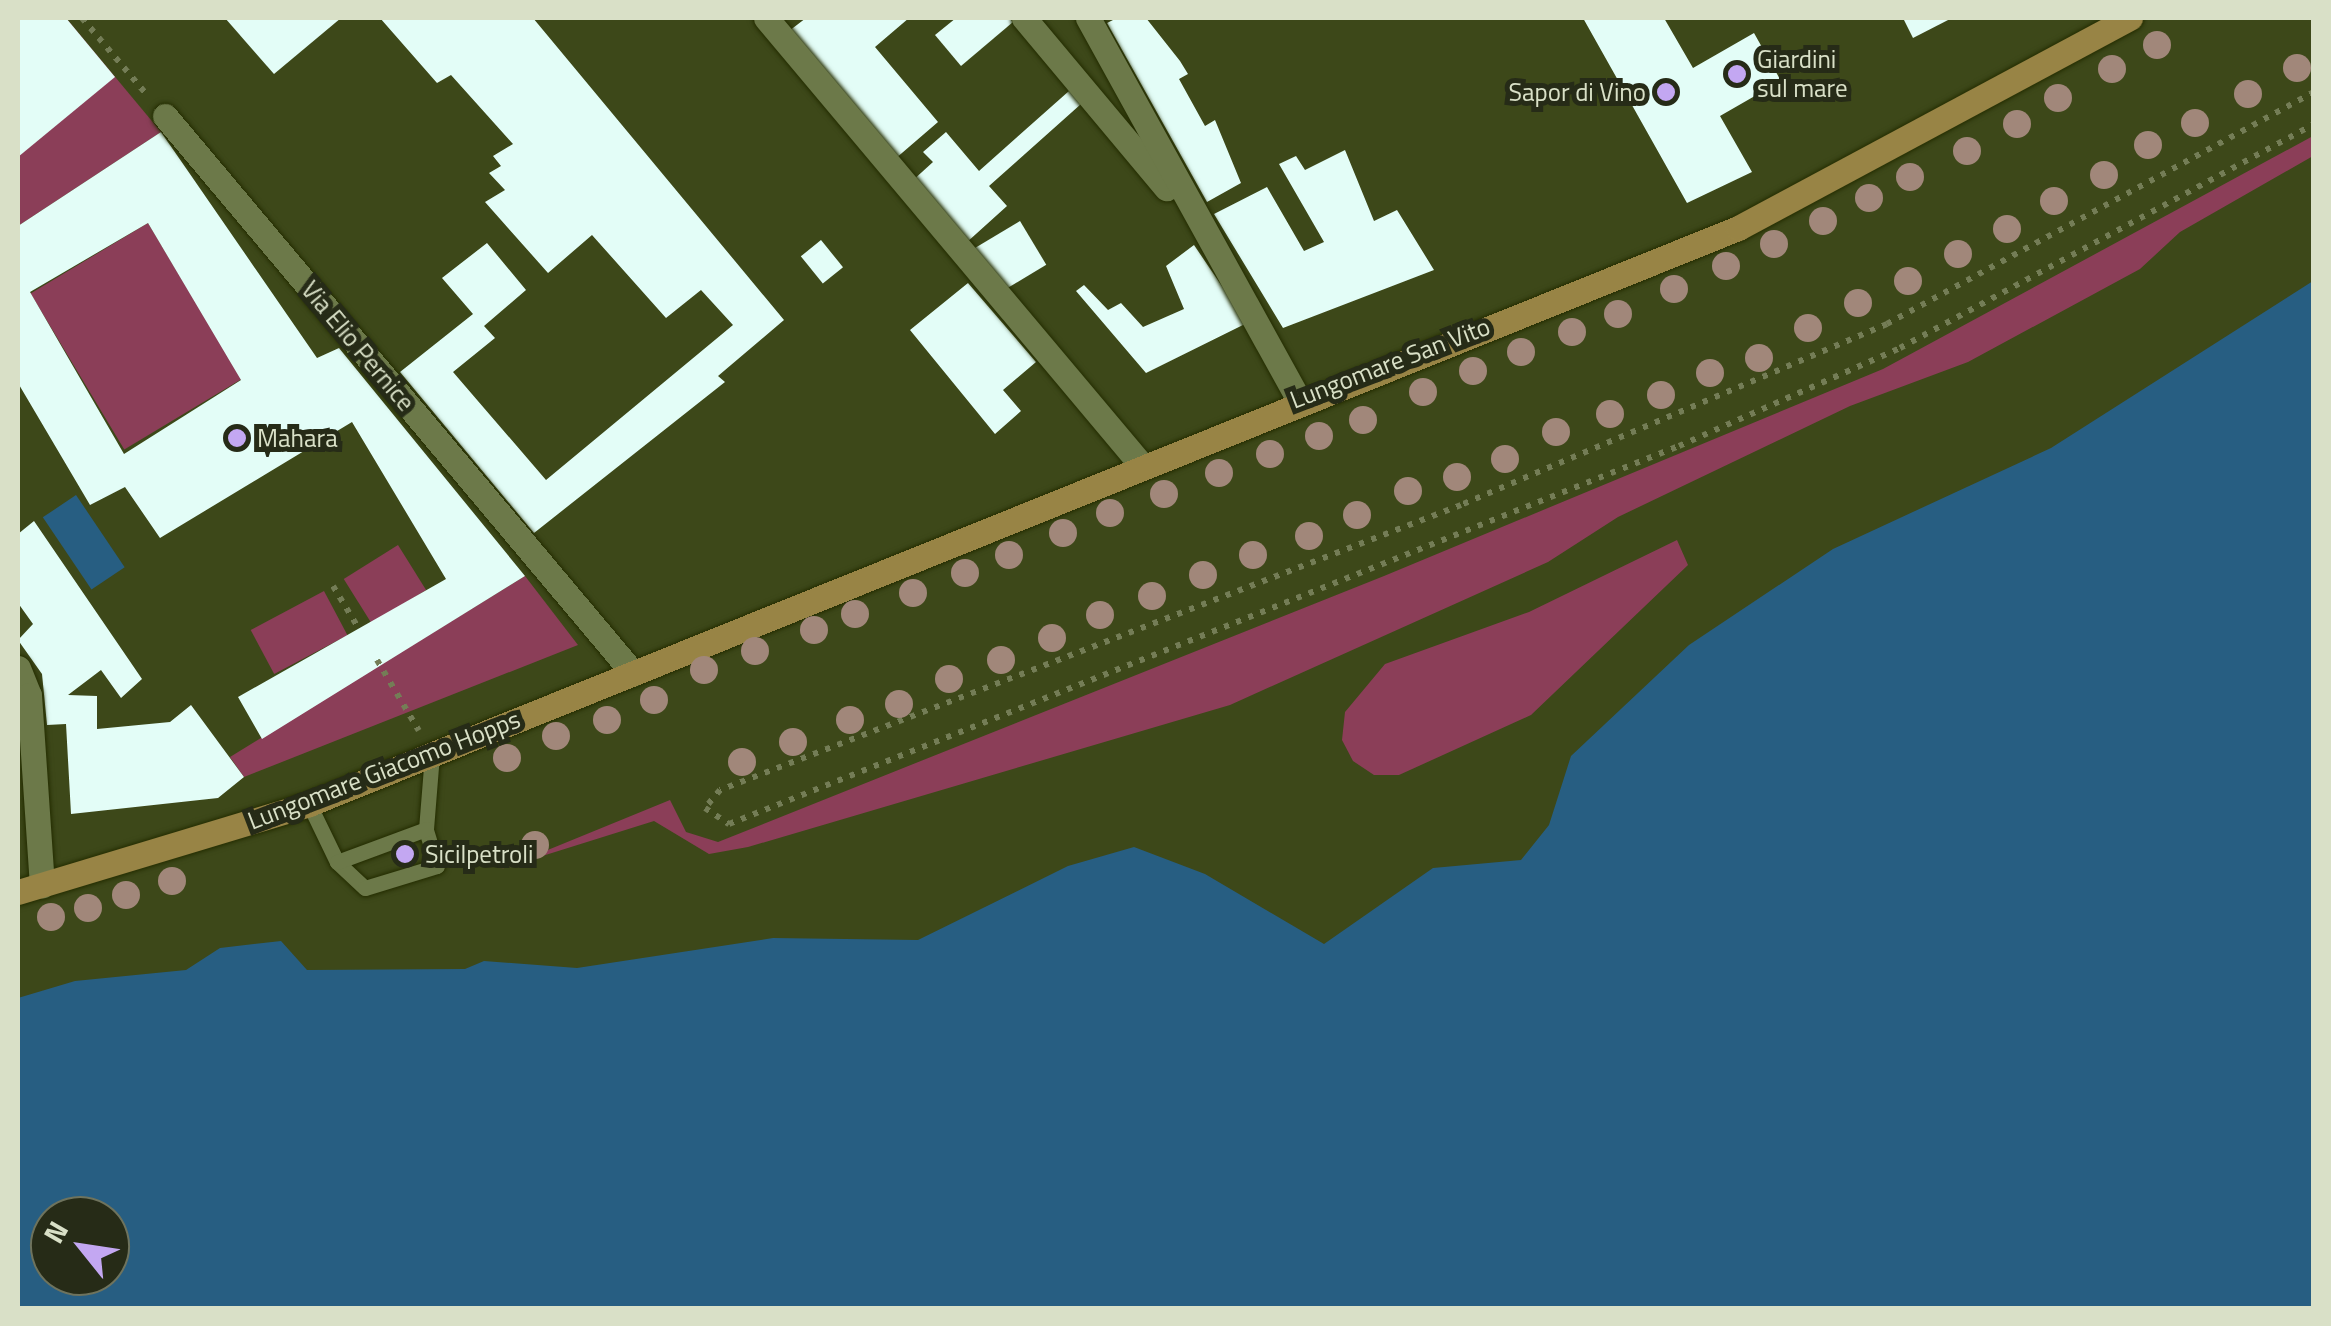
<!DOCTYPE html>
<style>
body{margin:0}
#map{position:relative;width:2331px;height:1326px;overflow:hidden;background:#3d4819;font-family:"Titillium Web",sans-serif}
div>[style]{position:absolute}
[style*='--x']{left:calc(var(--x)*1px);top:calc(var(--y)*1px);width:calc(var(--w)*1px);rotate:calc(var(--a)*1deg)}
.green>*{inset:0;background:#8b3e58;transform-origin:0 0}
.water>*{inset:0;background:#275e82;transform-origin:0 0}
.building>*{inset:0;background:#e3fdf7;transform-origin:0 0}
.path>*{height:6px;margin-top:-3px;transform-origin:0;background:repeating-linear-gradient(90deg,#747d56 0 5px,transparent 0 13px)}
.roads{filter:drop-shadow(0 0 2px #242d00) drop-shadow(0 0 2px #242d00)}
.lane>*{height:15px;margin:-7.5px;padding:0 7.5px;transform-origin:7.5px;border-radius:7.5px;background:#6c7949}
.street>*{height:25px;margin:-12.5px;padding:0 12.5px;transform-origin:12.5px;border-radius:12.5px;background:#6c7949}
.secondary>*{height:25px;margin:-12.5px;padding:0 12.5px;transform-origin:12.5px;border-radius:12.5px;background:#988445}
.trees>*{width:28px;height:28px;margin:-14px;border-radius:50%;background:#a1877a}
.dots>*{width:28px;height:28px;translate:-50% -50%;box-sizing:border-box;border:5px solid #262b17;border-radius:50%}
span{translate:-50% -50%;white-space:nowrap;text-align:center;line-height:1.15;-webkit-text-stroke:10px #262b17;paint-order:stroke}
.poi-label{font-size:25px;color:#d9e0c7}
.left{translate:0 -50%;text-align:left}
.right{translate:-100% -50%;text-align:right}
.street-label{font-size:25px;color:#d9e0c7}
.frame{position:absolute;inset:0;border:20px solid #d9e0c7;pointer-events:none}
.north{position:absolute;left:30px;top:1196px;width:100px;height:100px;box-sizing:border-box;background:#262b17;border:2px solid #6e735d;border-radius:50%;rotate:300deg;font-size:28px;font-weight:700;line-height:40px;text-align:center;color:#d9e0c7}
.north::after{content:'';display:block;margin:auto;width:35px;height:45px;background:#c3a7f2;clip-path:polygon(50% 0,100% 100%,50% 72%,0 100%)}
</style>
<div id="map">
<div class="green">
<i style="clip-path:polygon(18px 18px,66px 18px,161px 132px,18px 226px)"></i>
<i style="clip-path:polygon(2313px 136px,2313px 156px,2180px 232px,2140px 269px,1968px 362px,1850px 406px,1618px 517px,1548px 562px,1230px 705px,748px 847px,709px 854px,654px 821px,501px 869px,670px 800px,686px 832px,718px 842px,1384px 576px,1883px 369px)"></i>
<i style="left:148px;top:223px;width:182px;height:137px;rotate:59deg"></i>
<i style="clip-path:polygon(1677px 540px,1688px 565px,1531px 715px,1399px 775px,1374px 775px,1353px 761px,1342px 740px,1345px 712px,1385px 664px,1529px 612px)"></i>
<i style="left:398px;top:545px;width:53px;height:64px;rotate:58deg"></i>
<i style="clip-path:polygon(525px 576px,578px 645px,244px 777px,230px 757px)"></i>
<i style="left:324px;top:591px;width:50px;height:83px;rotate:62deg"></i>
</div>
<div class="water">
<i style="clip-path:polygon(evenodd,2313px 281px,2313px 1308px,18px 1308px,18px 998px,75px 981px,186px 970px,220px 948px,281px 941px,307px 970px,465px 969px,484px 961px,577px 968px,773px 938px,918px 940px,1068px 866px,1134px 847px,1205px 874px,1324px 944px,1433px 868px,1521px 860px,1549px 825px,1571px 756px,1689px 645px,1833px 549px,2051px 448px,2313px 281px,50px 1216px,110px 1216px,110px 1276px,50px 1276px,50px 1216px)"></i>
<i style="left:76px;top:495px;width:87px;height:40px;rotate:56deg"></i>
</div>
<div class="building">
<i style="clip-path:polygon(18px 18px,66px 18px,115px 77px,18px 157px)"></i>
<i style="clip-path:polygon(225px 18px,341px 18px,274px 74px)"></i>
<i style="clip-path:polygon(380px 18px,533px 18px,784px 320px,718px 376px,725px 382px,534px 533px,400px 372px,473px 314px,442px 278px,487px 243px,526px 290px,484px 326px,495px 338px,453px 372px,546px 480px,733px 325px,701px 290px,666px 318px,592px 235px,548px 273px,485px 202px,505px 190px,489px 173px,501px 166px,493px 156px,513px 144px,451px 75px,437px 83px)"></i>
<i style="clip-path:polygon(806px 18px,909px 18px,875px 47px,938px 122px,895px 159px,789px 31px)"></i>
<i style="clip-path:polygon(956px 18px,1009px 18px,1013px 22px,961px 66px,935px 35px)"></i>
<i style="clip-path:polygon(1117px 18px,1146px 18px,1180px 61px,1188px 74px,1179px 79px,1205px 126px,1215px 120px,1241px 183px,1207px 202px,1107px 23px)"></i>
<i style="clip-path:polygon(1583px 18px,1664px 18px,1693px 68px,1754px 33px,1781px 81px,1720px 116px,1752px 172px,1687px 203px)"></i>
<i style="clip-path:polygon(1903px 18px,1952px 18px,1913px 38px)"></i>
<i style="clip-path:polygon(1069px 91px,1081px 104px,989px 186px,1007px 206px,966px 243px,911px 182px,933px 162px,923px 152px,946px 132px,979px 171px)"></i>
<i style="clip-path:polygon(evenodd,161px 132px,317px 358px,339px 348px,525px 576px,262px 739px,238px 697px,446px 579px,352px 422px,160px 538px,125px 487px,90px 505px,18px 383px,18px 226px,161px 132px,148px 223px,241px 380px,124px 454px,30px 292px,148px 223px)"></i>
<i style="clip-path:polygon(1345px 150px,1374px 221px,1397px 210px,1434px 270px,1283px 328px,1214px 214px,1267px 187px,1304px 251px,1324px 242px,1279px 164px,1296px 156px,1305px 170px)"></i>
<i style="left:1020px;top:221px;width:51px;height:54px;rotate:59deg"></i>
<i style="left:821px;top:240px;width:35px;height:26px;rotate:51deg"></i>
<i style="clip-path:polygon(1194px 245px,1247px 323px,1146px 373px,1076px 291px,1084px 285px,1108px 310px,1121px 303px,1143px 327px,1184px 309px,1166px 266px)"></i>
<i style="clip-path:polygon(968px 283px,1036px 362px,1003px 390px,1021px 411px,995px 434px,910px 330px)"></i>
<i style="clip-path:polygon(34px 521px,142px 679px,121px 698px,101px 670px,68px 695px,97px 696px,97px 729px,170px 722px,191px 705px,244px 777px,218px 798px,71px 814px,66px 724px,47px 725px,42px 674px,18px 640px,33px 624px,18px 603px,18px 534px)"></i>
</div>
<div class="path">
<i style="--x:82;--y:18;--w:102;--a:49.8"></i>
<i style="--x:2314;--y:92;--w:486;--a:151.5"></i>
<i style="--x:1887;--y:324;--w:463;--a:157"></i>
<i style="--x:1461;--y:505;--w:794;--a:158.96"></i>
<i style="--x:720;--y:790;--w:23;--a:130"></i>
<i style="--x:705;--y:808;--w:29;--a:34"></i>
<i style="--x:729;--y:824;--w:1022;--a:-21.7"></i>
<i style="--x:1679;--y:446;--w:242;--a:-23.9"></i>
<i style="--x:1900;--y:348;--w:471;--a:-28.4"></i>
<i style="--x:333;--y:586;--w:50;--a:58.8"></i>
<i style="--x:377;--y:660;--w:82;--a:59.4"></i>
</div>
<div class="roads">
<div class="lane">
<i style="--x:309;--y:804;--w:64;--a:64.2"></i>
<i style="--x:337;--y:862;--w:38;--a:43"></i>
<i style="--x:365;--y:888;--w:75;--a:-17"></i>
<i style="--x:437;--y:866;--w:39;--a:-107"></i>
<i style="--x:426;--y:829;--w:75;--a:-85.4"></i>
<i style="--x:337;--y:862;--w:95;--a:-20.3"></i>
</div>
<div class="street">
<i style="--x:766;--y:18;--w:580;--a:49.97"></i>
<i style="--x:1024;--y:18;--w:222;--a:50.1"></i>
<i style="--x:1088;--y:18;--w:435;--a:61.1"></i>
<i style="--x:165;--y:116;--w:728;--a:49.96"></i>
<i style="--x:18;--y:668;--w:29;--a:68"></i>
<i style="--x:29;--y:695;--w:191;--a:86.1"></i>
</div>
<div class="secondary">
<i style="--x:18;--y:892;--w:304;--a:-16.8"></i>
<i style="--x:309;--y:804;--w:1541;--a:-21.95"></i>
<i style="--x:1738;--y:228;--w:445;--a:-28.2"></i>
</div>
</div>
<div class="trees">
<i style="left:2157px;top:45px"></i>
<i style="left:2297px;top:68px"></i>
<i style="left:2112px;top:69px"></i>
<i style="left:2248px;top:94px"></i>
<i style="left:2058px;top:98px"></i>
<i style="left:2195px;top:123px"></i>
<i style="left:2017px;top:124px"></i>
<i style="left:2148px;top:145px"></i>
<i style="left:1967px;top:151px"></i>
<i style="left:2104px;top:175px"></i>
<i style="left:1910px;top:177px"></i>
<i style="left:1869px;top:198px"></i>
<i style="left:2054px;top:201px"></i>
<i style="left:1823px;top:221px"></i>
<i style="left:2007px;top:229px"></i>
<i style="left:1774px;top:244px"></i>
<i style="left:1958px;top:254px"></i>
<i style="left:1726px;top:266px"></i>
<i style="left:1908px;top:281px"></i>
<i style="left:1674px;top:289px"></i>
<i style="left:1858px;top:303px"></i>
<i style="left:1618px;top:314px"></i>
<i style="left:1808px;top:328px"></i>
<i style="left:1572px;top:332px"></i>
<i style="left:1521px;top:352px"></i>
<i style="left:1759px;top:358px"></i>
<i style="left:1473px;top:371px"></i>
<i style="left:1710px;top:373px"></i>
<i style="left:1423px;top:392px"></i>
<i style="left:1661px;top:395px"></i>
<i style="left:1610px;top:414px"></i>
<i style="left:1363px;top:420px"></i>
<i style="left:1556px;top:432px"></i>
<i style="left:1319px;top:436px"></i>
<i style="left:1270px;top:454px"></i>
<i style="left:1505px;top:459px"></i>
<i style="left:1219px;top:473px"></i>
<i style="left:1457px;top:477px"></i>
<i style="left:1408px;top:491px"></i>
<i style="left:1164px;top:494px"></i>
<i style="left:1110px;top:513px"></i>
<i style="left:1357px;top:515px"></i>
<i style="left:1063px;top:533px"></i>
<i style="left:1309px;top:536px"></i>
<i style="left:1009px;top:555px"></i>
<i style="left:1253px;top:555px"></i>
<i style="left:965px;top:573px"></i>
<i style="left:1203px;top:575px"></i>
<i style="left:913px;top:593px"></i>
<i style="left:1152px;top:596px"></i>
<i style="left:855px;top:614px"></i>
<i style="left:1100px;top:615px"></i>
<i style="left:814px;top:630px"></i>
<i style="left:1052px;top:638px"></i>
<i style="left:755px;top:651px"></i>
<i style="left:1001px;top:660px"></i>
<i style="left:704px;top:670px"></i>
<i style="left:949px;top:679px"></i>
<i style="left:654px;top:700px"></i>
<i style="left:899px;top:704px"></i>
<i style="left:607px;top:720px"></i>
<i style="left:850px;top:720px"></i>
<i style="left:556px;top:736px"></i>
<i style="left:793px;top:742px"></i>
<i style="left:507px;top:758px"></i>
<i style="left:742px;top:762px"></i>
<i style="left:535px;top:845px"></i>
<i style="left:172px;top:881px"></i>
<i style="left:126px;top:895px"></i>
<i style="left:88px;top:908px"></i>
<i style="left:51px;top:917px"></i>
</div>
<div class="dots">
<i style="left:1737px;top:74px;background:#c3a7f2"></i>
<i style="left:1666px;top:92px;background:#c3a7f2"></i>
<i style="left:237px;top:438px;background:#c3a7f2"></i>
<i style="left:405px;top:854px;background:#c3a7f2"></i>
</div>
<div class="poi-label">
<span class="left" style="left:1757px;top:74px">Giardini<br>sul mare</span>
<span class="right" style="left:1646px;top:92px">Sapor di Vino</span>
<span class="left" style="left:257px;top:438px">Mahara</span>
<span class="left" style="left:425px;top:854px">Sicilpetroli</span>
</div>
<div class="street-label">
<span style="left:358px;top:346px;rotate:50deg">Via Elio Pernice</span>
<span style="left:1390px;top:363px;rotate:-21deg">Lungomare San Vito</span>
<span style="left:384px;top:770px;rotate:-21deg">Lungomare Giacomo Hopps</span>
</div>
<div class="frame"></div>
<div class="north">N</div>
</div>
